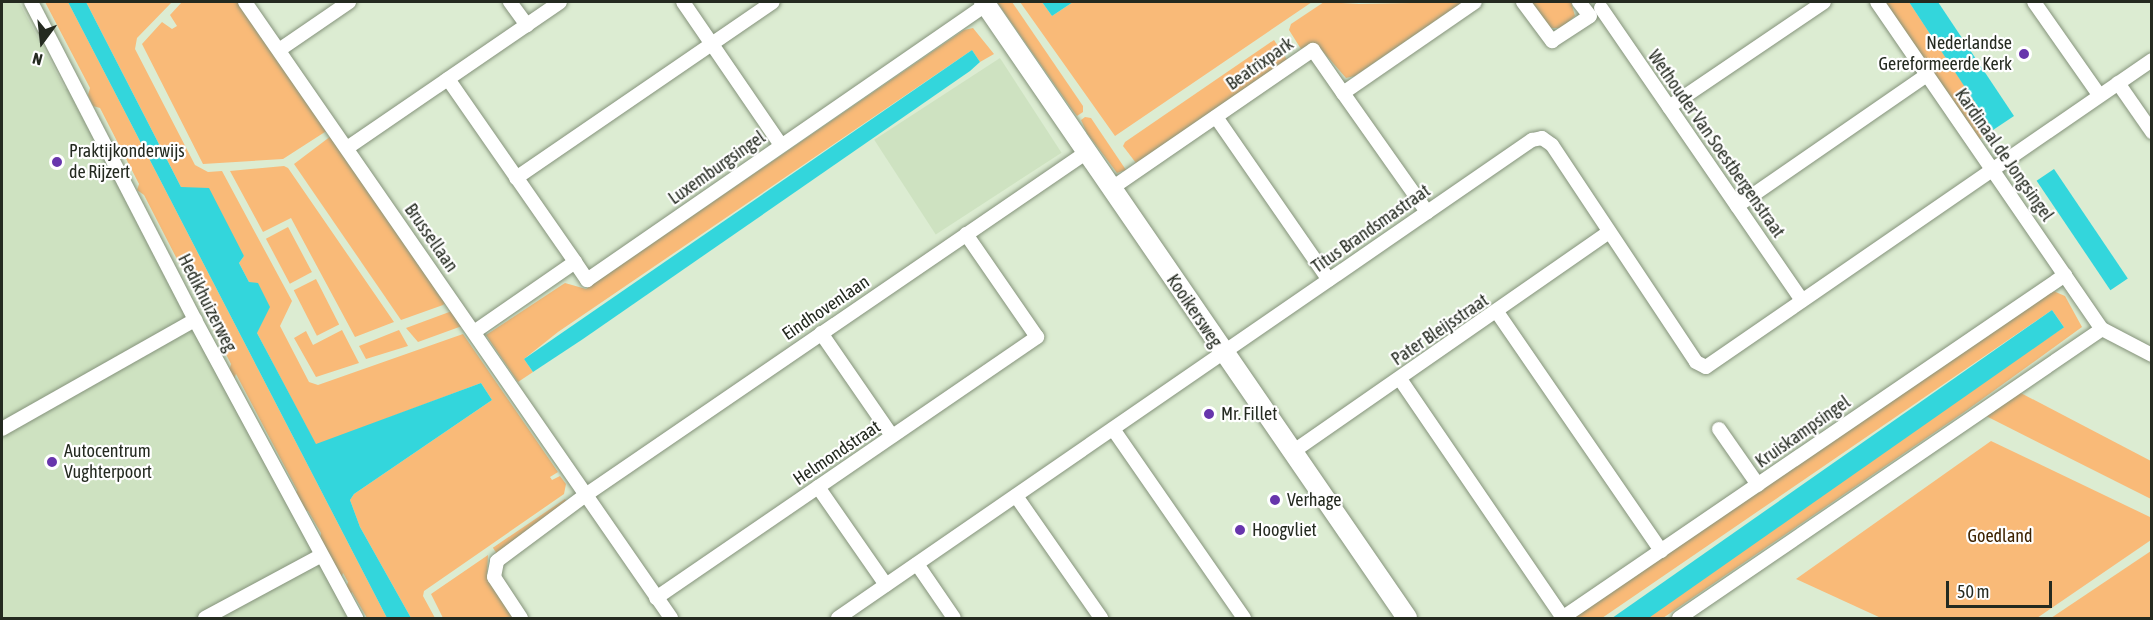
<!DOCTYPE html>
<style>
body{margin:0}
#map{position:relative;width:2153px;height:620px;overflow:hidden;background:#dcecd2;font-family:"Asap Condensed",sans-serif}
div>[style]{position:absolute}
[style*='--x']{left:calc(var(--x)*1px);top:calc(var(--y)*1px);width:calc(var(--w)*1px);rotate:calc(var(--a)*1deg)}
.built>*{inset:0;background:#cee2c1;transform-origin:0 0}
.green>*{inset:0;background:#f9ba78;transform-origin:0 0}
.water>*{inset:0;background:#33d6dc;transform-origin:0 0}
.roads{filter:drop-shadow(0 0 2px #85937b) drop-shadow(0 0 2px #85937b)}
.street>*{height:14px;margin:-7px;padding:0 7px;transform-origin:7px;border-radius:7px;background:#fff}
.secondary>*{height:20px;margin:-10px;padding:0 10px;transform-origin:10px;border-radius:10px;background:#fff}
.dots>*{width:16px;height:16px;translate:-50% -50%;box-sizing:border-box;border:3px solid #fff;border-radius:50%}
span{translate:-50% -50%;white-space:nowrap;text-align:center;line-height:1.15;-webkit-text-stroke:4.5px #fff;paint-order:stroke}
.poi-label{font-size:18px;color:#242a20}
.right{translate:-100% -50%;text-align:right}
.left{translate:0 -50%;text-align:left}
.street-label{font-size:18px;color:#242a20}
.park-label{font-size:18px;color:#3e2300}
.frame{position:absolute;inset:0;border:3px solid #242a20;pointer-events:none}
.north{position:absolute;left:12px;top:12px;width:60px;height:60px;-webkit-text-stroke:4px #fff;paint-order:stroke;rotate:195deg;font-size:16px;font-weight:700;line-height:24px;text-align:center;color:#242a20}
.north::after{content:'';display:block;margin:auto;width:21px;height:27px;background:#242a20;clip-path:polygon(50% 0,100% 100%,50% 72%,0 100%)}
.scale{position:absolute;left:1946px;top:581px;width:106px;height:27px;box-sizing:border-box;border:3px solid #242a20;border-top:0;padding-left:8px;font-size:18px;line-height:21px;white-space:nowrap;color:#242a20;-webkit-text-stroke:4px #fff;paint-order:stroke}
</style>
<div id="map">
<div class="built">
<i style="clip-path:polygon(2px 2px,19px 2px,65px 89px,72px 86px,142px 231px,353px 618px,2px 618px)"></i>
<i style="left:1000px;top:58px;width:113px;height:150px;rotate:57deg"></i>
</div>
<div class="green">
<i style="clip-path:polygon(45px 2px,68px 2px,387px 618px,367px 618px,352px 592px,349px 599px,344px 594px,348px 582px,343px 573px,340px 581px,320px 545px,321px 533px,308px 511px,297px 508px,293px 502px,297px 490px,236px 374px,233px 381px,228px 375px,231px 364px,144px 195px,137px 190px,139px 184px,100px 108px,93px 106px,88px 95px,90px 88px)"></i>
<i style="clip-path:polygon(86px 2px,172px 2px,137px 38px,135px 49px,195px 165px,208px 172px,222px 171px,292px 301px,280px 326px,309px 382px,318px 385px,463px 334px,558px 472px,550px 477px,552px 480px,560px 476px,566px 484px,564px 494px,424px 591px,423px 596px,435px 618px,411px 618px,360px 527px,350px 500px,354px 494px,492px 400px,481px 383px,316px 445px,257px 333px,249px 282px,239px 263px,244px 256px,181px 187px)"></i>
<i style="clip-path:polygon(182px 2px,239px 2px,328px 130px,283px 159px,203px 164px,142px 44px,162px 22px,172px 29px,177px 26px,170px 15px)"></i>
<i style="clip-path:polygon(997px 2px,1012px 2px,1083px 106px,1083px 112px,1077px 116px,1071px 108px)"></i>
<i style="clip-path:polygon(1020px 2px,1042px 2px,1052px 16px,1073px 2px,1312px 2px,1115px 136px)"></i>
<i style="clip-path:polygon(1324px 2px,1359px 4px,1463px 2px,1355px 76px,1346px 78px,1319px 47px,1309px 45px,1301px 49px,1289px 30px,1291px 24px)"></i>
<i style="clip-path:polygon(1530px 2px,1571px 2px,1575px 16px,1561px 28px,1551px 28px)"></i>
<i style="clip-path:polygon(1884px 2px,1909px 2px,1993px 129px,1979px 139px)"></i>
<i style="clip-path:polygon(973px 28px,994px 54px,980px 62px,972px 50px,558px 332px,524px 359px,533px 372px,518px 382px,486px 335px,565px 283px,586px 289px,964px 30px)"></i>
<i style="clip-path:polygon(1274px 40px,1288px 61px,1136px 163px,1123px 146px,1125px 142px)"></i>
<i style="clip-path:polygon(1085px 117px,1091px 118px,1126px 170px,1117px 173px,1087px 133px,1081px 120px)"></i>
<i style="clip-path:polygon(331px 136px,446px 302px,443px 305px,401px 320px,294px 164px)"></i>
<i style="clip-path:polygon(284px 166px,288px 168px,394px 322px,355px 337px,291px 218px,263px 232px,230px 171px)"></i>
<i style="left:288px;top:227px;width:51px;height:25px;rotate:62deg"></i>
<i style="left:316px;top:279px;width:51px;height:25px;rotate:63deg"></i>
<i style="clip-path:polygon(2051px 290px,2065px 296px,2082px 327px,1963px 413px,1663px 618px,1639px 618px,2064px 327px,2052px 310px,1602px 618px,1573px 618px)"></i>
<i style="clip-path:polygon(452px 311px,462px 326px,418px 342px,406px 328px)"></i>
<i style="clip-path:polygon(342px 330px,359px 363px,316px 377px,294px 338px,306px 331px,313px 345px)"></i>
<i style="clip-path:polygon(399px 330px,408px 346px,366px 359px,359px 346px)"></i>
<i style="clip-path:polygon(2017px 391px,2151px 461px,2151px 499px,1984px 415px)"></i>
<i style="clip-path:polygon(1991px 441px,2150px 517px,2151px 540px,2037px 618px,1881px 618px,1796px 579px)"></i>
<i style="left:565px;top:499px;width:7px;height:87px;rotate:56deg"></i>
<i style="clip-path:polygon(2151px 551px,2151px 618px,2051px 618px,2136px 561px)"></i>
<i style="clip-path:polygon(488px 555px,487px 575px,517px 618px,443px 618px,431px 594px)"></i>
</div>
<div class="water">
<i style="clip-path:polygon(68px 2px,86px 2px,181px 187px,209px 188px,244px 256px,239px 263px,249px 282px,258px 283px,270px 307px,257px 333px,316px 444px,481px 383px,492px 400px,354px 494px,350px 500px,360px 527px,411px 618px,387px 618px)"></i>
<i style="clip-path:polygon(1042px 2px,1073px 2px,1052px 16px)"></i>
<i style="clip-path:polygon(1909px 2px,1938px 2px,2014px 116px,1993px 130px)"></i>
<i style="clip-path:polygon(972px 50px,980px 62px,970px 71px,583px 339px,533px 372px,524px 359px)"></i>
<i style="left:2054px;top:169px;width:132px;height:21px;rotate:56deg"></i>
<i style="left:2052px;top:310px;width:21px;height:545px;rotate:55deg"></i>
</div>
<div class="roads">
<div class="street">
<i style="--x:31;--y:2;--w:358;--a:62.7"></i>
<i style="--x:195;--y:320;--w:339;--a:61.6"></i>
<i style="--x:245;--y:2;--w:749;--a:55.33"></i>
<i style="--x:510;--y:2;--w:29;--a:54"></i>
<i style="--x:683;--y:2;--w:173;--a:55.6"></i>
<i style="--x:1523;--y:2;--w:49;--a:53.4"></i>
<i style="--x:1552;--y:41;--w:45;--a:-33.3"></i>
<i style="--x:1590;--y:16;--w:18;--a:-128"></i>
<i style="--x:1877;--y:2;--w:397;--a:55.5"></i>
<i style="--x:2102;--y:329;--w:56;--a:27.5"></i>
<i style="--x:2034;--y:2;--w:113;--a:55"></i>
<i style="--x:1601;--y:8;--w:355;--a:55.5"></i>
<i style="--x:279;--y:50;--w:85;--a:-34.4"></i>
<i style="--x:448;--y:79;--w:223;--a:55.2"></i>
<i style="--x:2118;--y:83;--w:60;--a:55.2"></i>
<i style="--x:1343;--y:93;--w:146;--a:54.8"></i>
<i style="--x:1669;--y:107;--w:187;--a:-34.1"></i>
<i style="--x:1216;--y:117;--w:198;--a:55.3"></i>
<i style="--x:347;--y:148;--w:258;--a:-34.4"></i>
<i style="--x:516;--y:178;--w:311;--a:-34.4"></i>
<i style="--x:1112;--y:188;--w:244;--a:-34.5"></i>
<i style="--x:1313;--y:50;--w:52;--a:55.1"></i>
<i style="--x:1343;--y:93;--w:160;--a:-34.6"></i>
<i style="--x:1737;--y:206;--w:231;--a:-34.6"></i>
<i style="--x:1497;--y:312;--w:290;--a:55.5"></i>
<i style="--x:474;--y:332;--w:123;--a:-34.7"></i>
<i style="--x:575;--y:262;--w:22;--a:56"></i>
<i style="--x:587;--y:280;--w:485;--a:-34.6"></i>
<i style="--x:821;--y:333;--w:125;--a:55.4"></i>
<i style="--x:1400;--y:379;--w:289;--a:55.7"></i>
<i style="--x:2;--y:429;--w:222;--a:-29.5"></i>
<i style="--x:1113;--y:429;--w:230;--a:55.3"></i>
<i style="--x:1719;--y:429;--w:68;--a:55.1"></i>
<i style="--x:1291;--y:453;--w:386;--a:-34.8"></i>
<i style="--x:818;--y:487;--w:119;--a:55.2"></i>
<i style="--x:1016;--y:496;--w:149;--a:55.1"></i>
<i style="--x:917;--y:564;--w:65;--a:55.6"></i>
<i style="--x:656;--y:598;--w:462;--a:-34.4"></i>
<i style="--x:1037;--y:337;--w:125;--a:-124.6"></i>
<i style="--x:205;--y:618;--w:131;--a:-28.3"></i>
<i style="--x:521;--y:618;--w:49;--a:-123.4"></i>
<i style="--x:494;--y:577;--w:16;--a:-79"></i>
<i style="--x:497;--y:561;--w:112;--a:-36.7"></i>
<i style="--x:587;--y:494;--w:606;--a:-34.37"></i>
<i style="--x:838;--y:618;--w:843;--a:-34.56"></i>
<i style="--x:1532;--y:140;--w:10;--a:-11"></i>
<i style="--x:1542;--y:138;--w:12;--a:35"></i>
<i style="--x:1552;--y:145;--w:260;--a:56.4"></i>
<i style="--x:1696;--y:362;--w:11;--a:27"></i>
<i style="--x:1706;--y:367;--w:541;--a:-34.54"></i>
<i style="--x:1562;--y:618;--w:609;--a:-34.29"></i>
<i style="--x:1679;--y:618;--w:512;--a:-34.34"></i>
</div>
<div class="secondary">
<i style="--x:984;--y:2;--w:747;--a:55.52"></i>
</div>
</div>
<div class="dots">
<i style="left:2024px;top:54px;background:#6735ac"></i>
<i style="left:57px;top:162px;background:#6735ac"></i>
<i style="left:1209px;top:414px;background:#6735ac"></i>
<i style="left:52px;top:462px;background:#6735ac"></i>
<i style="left:1275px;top:500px;background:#6735ac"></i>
<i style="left:1240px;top:530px;background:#6735ac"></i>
</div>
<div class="poi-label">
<span class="right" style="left:2012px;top:54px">Nederlandse<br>Gereformeerde Kerk</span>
<span class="left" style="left:69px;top:162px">Praktijkonderwijs<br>de Rijzert</span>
<span class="left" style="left:1221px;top:414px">Mr. Fillet</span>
<span class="left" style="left:64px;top:462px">Autocentrum<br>Vughterpoort</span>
<span class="left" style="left:1287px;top:500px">Verhage</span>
<span class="left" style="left:1252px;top:530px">Hoogvliet</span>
</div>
<div class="street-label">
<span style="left:1260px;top:64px;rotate:-35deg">Beatrixpark</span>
<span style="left:1716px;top:144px;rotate:55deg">Wethouder Van Soestbergenstraat</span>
<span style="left:2004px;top:155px;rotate:55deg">Kardinaal de Jongsingel</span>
<span style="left:717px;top:168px;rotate:-35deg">Luxemburgsingel</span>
<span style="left:1371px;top:229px;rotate:-35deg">Titus Brandsmastraat</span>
<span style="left:431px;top:238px;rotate:55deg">Brussellaan</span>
<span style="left:207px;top:303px;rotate:63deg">Hedikhuizerweg</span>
<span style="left:826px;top:308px;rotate:-34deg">Eindhovenlaan</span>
<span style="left:1194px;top:311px;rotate:56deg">Kooikersweg</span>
<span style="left:1440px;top:330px;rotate:-34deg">Pater Bleijsstraat</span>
<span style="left:1803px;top:432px;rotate:-35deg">Kruiskampsingel</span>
<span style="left:837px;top:453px;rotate:-34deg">Helmondstraat</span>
</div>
<div class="park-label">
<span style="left:2000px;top:536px">Goedland</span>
</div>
<div class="frame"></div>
<div class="north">N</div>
<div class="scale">50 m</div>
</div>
